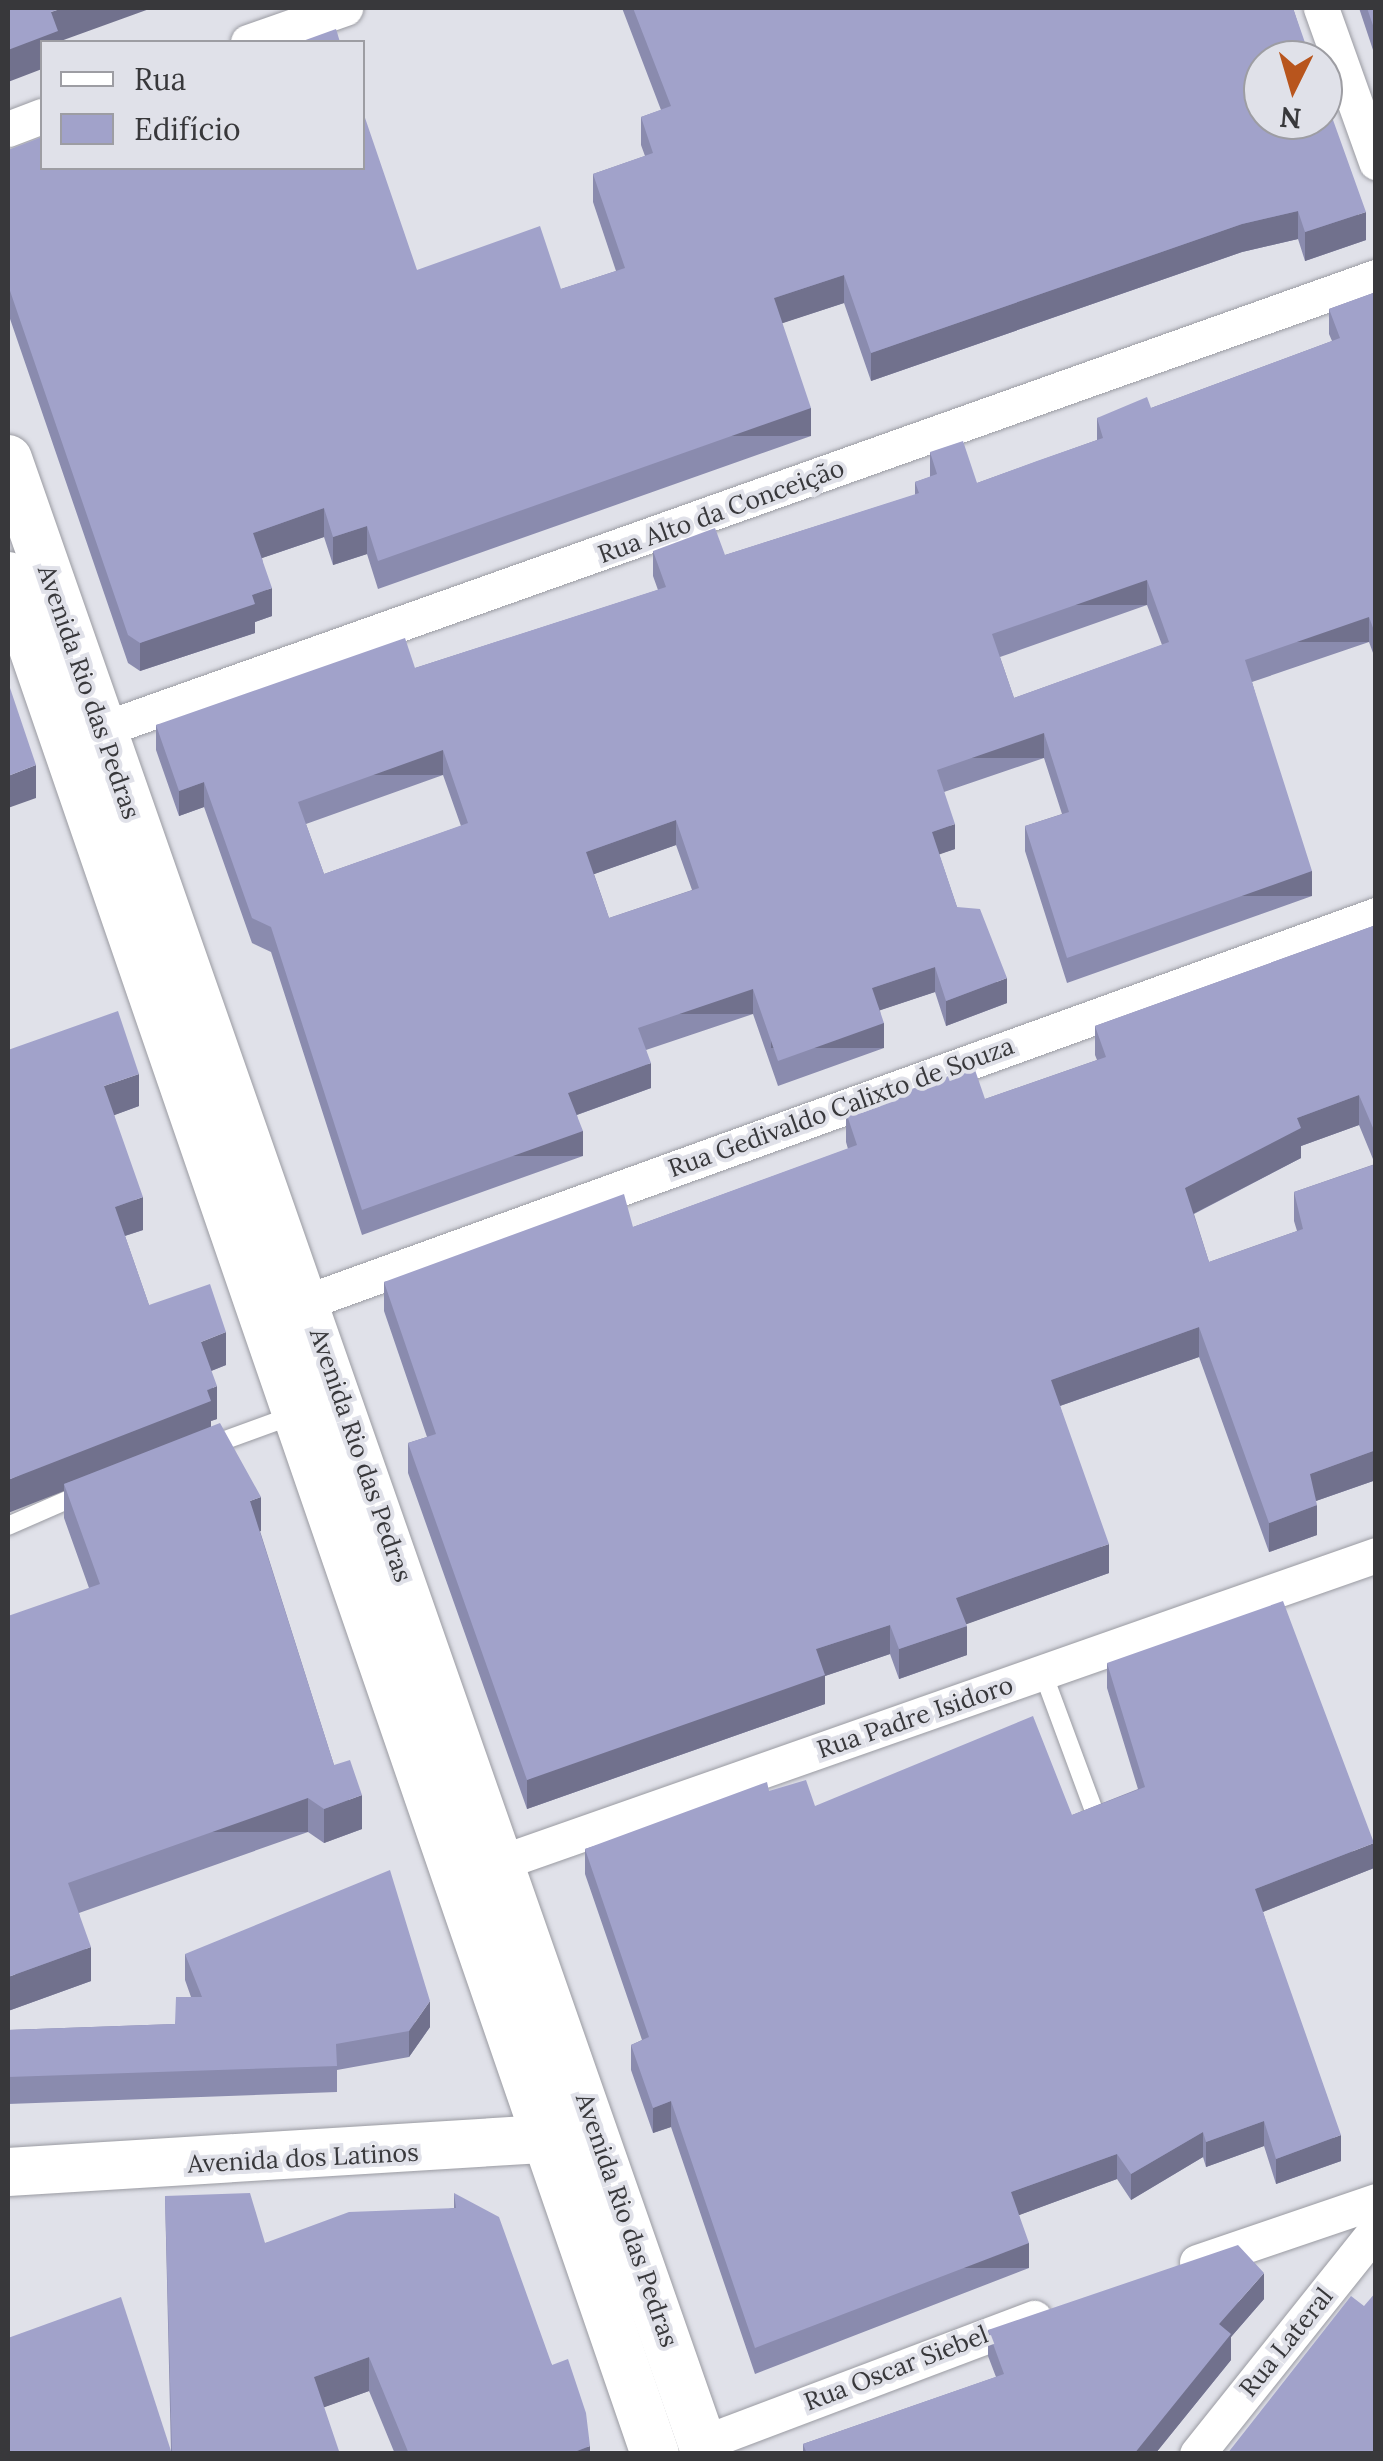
<!DOCTYPE html>
<meta charset="utf-8">
<style>
body{margin:0}
#map{position:relative;width:1383px;height:2461px;overflow:hidden;background:#e0e1e9;font-family:Lora,serif}
div>[style]{position:absolute}
[style*='--x']{left:calc(var(--x)*1px);top:calc(var(--y)*1px);width:calc(var(--w)*1px);rotate:calc(var(--a)*1deg)}
.roads{filter:drop-shadow(0 0 2px #9a9ba2) drop-shadow(0 0 2px #9a9ba2)}
.lane>*{height:18px;margin:-9px;padding:0 9px;transform-origin:9px;border-radius:9px;background:#fff}
.street>*{height:35px;margin:-17.5px;padding:0 17.5px;transform-origin:17.5px;border-radius:17.5px;background:#fff}
.secondary>*{height:48px;margin:-24px;padding:0 24px;transform-origin:24px;border-radius:24px;background:#fff}
.wall>*{inset:0;background:#8a8bae}
.shaded-wall>*{inset:0;background:#71718d;transform-origin:0 0}
.building>*{inset:0;background:#a1a2ca}
span{translate:-50% -50%;white-space:nowrap;text-align:center;line-height:1.15;-webkit-text-stroke:8px #e0e1e9;paint-order:stroke}
.street-label{font-size:25px;color:#38383b}
.frame{position:absolute;inset:0;border:10px solid #38383b;pointer-events:none}
.legend{position:absolute;left:40px;top:40px;width:325px;height:130px;box-sizing:border-box;background:#e0e1e9;border:2px solid #9d9da3;margin:0;padding:12px 18px;list-style:none;font-size:30px;color:#38383b}
.legend li{display:flex;align-items:center;gap:20px;height:50px}
.legend b{width:50px;border:2px solid #9d9da3}
.north{position:absolute;left:1243px;top:40px;width:100px;height:100px;box-sizing:border-box;background:#e0e1e9;border:2px solid #9d9da3;border-radius:50%;rotate:185deg;font-size:28px;font-weight:700;line-height:40px;text-align:center;color:#38383b}
.north::after{content:'';display:block;margin:auto;width:35px;height:45px;background:#b8551d;clip-path:polygon(50% 0,100% 100%,50% 72%,0 100%)}
</style>
<div id="map">
<div class="roads">
<div class="lane">
<i style="--x:209;--y:1446;--w:94;--a:-20"></i>
<i style="--x:8;--y:1526;--w:85;--a:-23.6"></i>
<i style="--x:1043;--y:1673;--w:153;--a:69.7"></i>
</div>
<div class="street">
<i style="--x:1321;--y:8;--w:164;--a:70.3"></i>
<i style="--x:248;--y:42;--w:103;--a:-19.3"></i>
<i style="--x:8;--y:129;--w:36;--a:-21"></i>
<i style="--x:81;--y:737;--w:1374;--a:-19.56"></i>
<i style="--x:281;--y:1311;--w:1164;--a:-19.88"></i>
<i style="--x:479;--y:1870;--w:951;--a:-19.35"></i>
<i style="--x:1197;--y:2262;--w:189;--a:-18.8"></i>
<i style="--x:703;--y:2443;--w:354;--a:-20.7"></i>
<i style="--x:1197;--y:2454;--w:287;--a:-51.4"></i>
</div>
<div class="secondary">
<i style="--x:8;--y:459;--w:2114;--a:70.72"></i>
<i style="--x:8;--y:576;--w:1986;--a:70.99"></i>
<i style="--x:8;--y:2172;--w:568;--a:-3.53"></i>
</div>
</div>
<div class="wall">
<i style="clip-path:polygon(622px 8px,1293px 8px,1366px 240px,1305px 261px,1298px 239px,1242px 252px,871px 381px,844px 303px,782px 323px,811px 436px,378px 589px,367px 554px,333px 565px,324px 537px,262px 558px,272px 616px,255px 622px,255px 633px,140px 671px,128px 663px,8px 313px,8px 150px,417px 270px,561px 289px,616px 271px,593px 202px,593px 174px,645px 156px,641px 145px,641px 117px,661px 110px)"></i>
<i style="clip-path:polygon(1359px 8px,1376px 8px,1376px 59px)"></i>
<i style="clip-path:polygon(evenodd,1376px 292px,1376px 661px,1369px 642px,1252px 682px,1312px 896px,1067px 983px,1025px 851px,1025px 826px,1062px 814px,1044px 758px,944px 792px,955px 849px,939px 854px,957px 907px,1007px 1003px,946px 1026px,935px 992px,880px 1010px,884px 1048px,778px 1086px,753px 1014px,646px 1050px,651px 1088px,577px 1115px,583px 1156px,362px 1235px,271px 952px,252px 943px,204px 807px,179px 816px,156px 750px,156px 725px,415px 668px,658px 590px,653px 576px,653px 551px,725px 555px,915px 495px,915px 482px,930px 477px,930px 452px,977px 483px,1097px 440px,1097px 418px,1151px 408px,1332px 341px,1329px 334px,1329px 309px,1376px 292px,1147px 605px,1162px 645px,1014px 698px,1000px 657px,1147px 605px,1376px 292px,443px 775px,461px 826px,324px 874px,306px 824px,443px 775px,1376px 292px,676px 845px,692px 890px,609px 918px,594px 874px,676px 845px)"></i>
<i style="clip-path:polygon(1376px 697px,1376px 729px,1374px 723px,1374px 698px)"></i>
<i style="clip-path:polygon(evenodd,1376px 925px,1376px 1480px,1316px 1501px,1317px 1535px,1269px 1552px,1199px 1357px,1060px 1406px,1109px 1573px,966px 1624px,967px 1655px,899px 1679px,890px 1654px,825px 1676px,825px 1704px,527px 1809px,408px 1473px,408px 1443px,427px 1437px,384px 1311px,384px 1282px,633px 1227px,848px 1149px,846px 1142px,846px 1112px,985px 1099px,1097px 1060px,1095px 1055px,1095px 1026px,1376px 925px,1359px 1125px,1375px 1164px,1294px 1192px,1294px 1221px,1297px 1231px,1209px 1262px,1194px 1214px,1301px 1158px,1301px 1146px,1359px 1125px)"></i>
<i style="clip-path:polygon(8px 1050px,139px 1106px,114px 1115px,143px 1230px,125px 1236px,149px 1305px,226px 1365px,211px 1371px,217px 1419px,211px 1421px,211px 1427px,261px 1531px,260px 1531px,334px 1765px,362px 1829px,324px 1843px,308px 1832px,79px 1913px,91px 1981px,8px 2011px,89px 1588px,64px 1518px,64px 1491px)"></i>
<i style="clip-path:polygon(1107px 1663px,1374px 1868px,1263px 1912px,1341px 2161px,1276px 2184px,1264px 2146px,1206px 2167px,1203px 2157px,1131px 2200px,1117px 2179px,1019px 2215px,1029px 2268px,755px 2374px,671px 2127px,653px 2133px,631px 2070px,631px 2045px,642px 2040px,585px 1874px,585px 1849px,769px 1791px,815px 1806px,1072px 1815px,1138px 1789px,1107px 1688px)"></i>
<i style="clip-path:polygon(185px 1954px,430px 2027px,409px 2057px,337px 2070px,337px 2092px,8px 2104px,8px 2030px,175px 2024px,191px 1997px,185px 1980px)"></i>
<i style="clip-path:polygon(454px 2193px,552px 2365px,590px 2454px,395px 2454px,369px 2391px,324px 2407px,171px 2452px,165px 2196px,265px 2243px,454px 2208px)"></i>
<i style="clip-path:polygon(1264px 2299px,1231px 2337px,1231px 2360px,1155px 2454px,803px 2454px,803px 2444px,996px 2377px,988px 2356px,988px 2330px)"></i>
</div>
<div class="shaded-wall">
<i style="clip-path:polygon(63px 8px,152px 8px,58px 42px,42px 42px,42px 69px,8px 82px,8px 50px,51px 12px)"></i>
<i style="clip-path:polygon(1298px 211px,1298px 239px,1242px 252px,871px 381px,871px 353px,1242px 224px)"></i>
<i style="clip-path:polygon(1366px 212px,1366px 240px,1305px 261px,1305px 232px)"></i>
<i style="clip-path:polygon(844px 275px,844px 303px,774px 326px,774px 298px)"></i>
<i style="left:811px;top:408px;width:28px;height:459px;rotate:90deg"></i>
<i style="clip-path:polygon(324px 508px,324px 537px,253px 561px,253px 533px)"></i>
<i style="clip-path:polygon(367px 526px,367px 554px,333px 565px,333px 537px)"></i>
<i style="left:1147px;top:580px;width:25px;height:164px;rotate:90deg"></i>
<i style="clip-path:polygon(272px 588px,272px 616px,255px 622px,255px 633px,140px 671px,140px 643px,252px 595px)"></i>
<i style="left:1369px;top:617px;width:25px;height:131px;rotate:90deg"></i>
<i style="left:1044px;top:733px;width:25px;height:113px;rotate:90deg"></i>
<i style="left:443px;top:750px;width:25px;height:154px;rotate:90deg"></i>
<i style="clip-path:polygon(36px 765px,36px 798px,8px 808px,8px 776px)"></i>
<i style="clip-path:polygon(204px 782px,204px 807px,179px 816px,179px 791px)"></i>
<i style="clip-path:polygon(676px 820px,676px 845px,586px 877px,586px 852px)"></i>
<i style="clip-path:polygon(955px 824px,955px 849px,932px 857px,932px 832px)"></i>
<i style="left:1312px;top:871px;width:25px;height:260px;rotate:90deg"></i>
<i style="clip-path:polygon(935px 967px,935px 992px,872px 1013px,872px 988px)"></i>
<i style="clip-path:polygon(1007px 978px,1007px 1003px,946px 1026px,946px 1001px)"></i>
<i style="left:753px;top:989px;width:25px;height:121px;rotate:90deg"></i>
<i style="left:884px;top:1023px;width:25px;height:113px;rotate:90deg"></i>
<i style="clip-path:polygon(651px 1063px,651px 1088px,568px 1118px,568px 1093px)"></i>
<i style="clip-path:polygon(139px 1074px,139px 1106px,104px 1119px,104px 1086px)"></i>
<i style="clip-path:polygon(1359px 1095px,1359px 1125px,1301px 1146px,1301px 1158px,1185px 1218px,1185px 1188px,1297px 1118px)"></i>
<i style="left:583px;top:1131px;width:25px;height:235px;rotate:90deg"></i>
<i style="clip-path:polygon(143px 1197px,143px 1230px,115px 1239px,115px 1207px)"></i>
<i style="clip-path:polygon(1199px 1327px,1199px 1357px,1051px 1409px,1051px 1380px)"></i>
<i style="clip-path:polygon(226px 1332px,226px 1365px,201px 1375px,201px 1342px)"></i>
<i style="clip-path:polygon(217px 1386px,217px 1419px,211px 1421px,211px 1434px,64px 1484px,64px 1491px,8px 1513px,8px 1480px)"></i>
<i style="clip-path:polygon(1376px 1450px,1376px 1480px,1310px 1503px,1310px 1474px)"></i>
<i style="clip-path:polygon(261px 1497px,261px 1531px,250px 1535px,250px 1501px)"></i>
<i style="clip-path:polygon(1317px 1505px,1317px 1535px,1269px 1552px,1269px 1523px)"></i>
<i style="clip-path:polygon(1109px 1544px,1109px 1573px,956px 1628px,956px 1598px)"></i>
<i style="clip-path:polygon(890px 1625px,890px 1654px,825px 1676px,825px 1704px,527px 1809px,527px 1780px,816px 1649px)"></i>
<i style="clip-path:polygon(967px 1626px,967px 1655px,899px 1679px,899px 1649px)"></i>
<i style="clip-path:polygon(362px 1795px,362px 1829px,324px 1843px,324px 1809px)"></i>
<i style="left:308px;top:1798px;width:34px;height:255px;rotate:90deg"></i>
<i style="clip-path:polygon(1374px 1843px,1374px 1868px,1255px 1915px,1255px 1889px)"></i>
<i style="clip-path:polygon(91px 1947px,91px 1981px,8px 2011px,8px 1977px)"></i>
<i style="clip-path:polygon(430px 2001px,430px 2027px,409px 2057px,409px 2031px)"></i>
<i style="clip-path:polygon(671px 2101px,671px 2127px,653px 2133px,653px 2108px)"></i>
<i style="clip-path:polygon(1264px 2121px,1264px 2146px,1206px 2167px,1206px 2142px)"></i>
<i style="clip-path:polygon(1203px 2132px,1203px 2157px,1131px 2200px,1131px 2174px)"></i>
<i style="clip-path:polygon(1341px 2135px,1341px 2161px,1276px 2184px,1276px 2159px)"></i>
<i style="clip-path:polygon(1117px 2154px,1117px 2179px,1011px 2218px,1011px 2192px)"></i>
<i style="left:1029px;top:2243px;width:25px;height:293px;rotate:90deg"></i>
<i style="clip-path:polygon(1264px 2273px,1264px 2299px,1231px 2337px,1231px 2360px,1155px 2454px,1134px 2454px,1219px 2324px)"></i>
<i style="clip-path:polygon(369px 2357px,369px 2391px,314px 2411px,314px 2377px)"></i>
<i style="clip-path:polygon(590px 2446px,590px 2454px,569px 2454px)"></i>
</div>
<div class="building">
<i style="clip-path:polygon(8px 8px,63px 8px,51px 12px,58px 31px,8px 50px)"></i>
<i style="clip-path:polygon(633px 8px,1293px 8px,1311px 60px,1263px 60px,1263px 120px,1323px 120px,1323px 92px,1366px 212px,1305px 232px,1298px 211px,1242px 224px,871px 353px,844px 275px,774px 298px,811px 408px,378px 561px,367px 526px,333px 537px,324px 508px,253px 533px,272px 588px,252px 595px,255px 604px,140px 643px,128px 635px,8px 285px,8px 150px,42px 137px,42px 168px,362px 168px,362px 109px,417px 270px,540px 226px,561px 289px,625px 268px,593px 174px,653px 153px,641px 117px,671px 106px)"></i>
<i style="clip-path:polygon(1367px 8px,1376px 8px,1376px 34px)"></i>
<i style="clip-path:polygon(336px 29px,340px 42px,300px 42px)"></i>
<i style="clip-path:polygon(evenodd,1376px 292px,1376px 636px,1369px 617px,1245px 660px,1312px 871px,1067px 958px,1025px 826px,1069px 812px,1044px 733px,937px 770px,955px 824px,932px 832px,957px 907px,980px 909px,1007px 978px,946px 1001px,935px 967px,872px 988px,884px 1023px,778px 1061px,753px 989px,638px 1028px,651px 1063px,568px 1093px,583px 1131px,362px 1210px,271px 927px,252px 918px,204px 782px,179px 791px,156px 725px,405px 638px,415px 668px,666px 587px,653px 551px,715px 528px,725px 555px,919px 493px,915px 482px,937px 474px,930px 452px,963px 441px,977px 483px,1037px 461px,1103px 438px,1097px 418px,1147px 397px,1151px 408px,1340px 338px,1329px 309px,1376px 292px,1147px 580px,1169px 642px,1014px 698px,992px 634px,1147px 580px,1376px 292px,443px 750px,468px 823px,324px 874px,298px 802px,443px 750px,1376px 292px,676px 820px,699px 888px,609px 918px,586px 852px,676px 820px)"></i>
<i style="clip-path:polygon(8px 682px,36px 765px,8px 776px)"></i>
<i style="clip-path:polygon(1376px 925px,1376px 1135px,1359px 1095px,1297px 1118px,1301px 1128px,1185px 1188px,1209px 1262px,1303px 1229px,1294px 1192px,1376px 1164px,1376px 1450px,1310px 1474px,1317px 1505px,1269px 1523px,1199px 1327px,1051px 1380px,1109px 1544px,956px 1598px,967px 1626px,899px 1649px,890px 1625px,816px 1649px,825px 1675px,527px 1780px,408px 1443px,436px 1434px,384px 1282px,624px 1194px,633px 1227px,857px 1145px,846px 1112px,974px 1067px,985px 1099px,1106px 1057px,1095px 1026px)"></i>
<i style="clip-path:polygon(118px 1011px,139px 1074px,104px 1086px,143px 1197px,115px 1207px,149px 1305px,210px 1284px,226px 1332px,201px 1342px,217px 1386px,207px 1390px,211px 1401px,8px 1480px,8px 1050px)"></i>
<i style="clip-path:polygon(220px 1423px,261px 1497px,250px 1501px,334px 1765px,350px 1760px,362px 1795px,324px 1809px,308px 1798px,68px 1883px,91px 1947px,8px 1977px,8px 1616px,100px 1584px,64px 1484px)"></i>
<i style="clip-path:polygon(1283px 1601px,1374px 1843px,1255px 1889px,1341px 2135px,1276px 2159px,1264px 2121px,1206px 2142px,1203px 2132px,1131px 2174px,1117px 2154px,1011px 2192px,1029px 2243px,755px 2348px,671px 2101px,653px 2108px,631px 2045px,649px 2037px,585px 1849px,767px 1782px,769px 1791px,806px 1780px,815px 1806px,1033px 1716px,1072px 1815px,1145px 1787px,1107px 1663px)"></i>
<i style="clip-path:polygon(390px 1870px,430px 2001px,409px 2031px,336px 2044px,337px 2066px,8px 2077px,8px 2030px,175px 2024px,176px 1997px,202px 1997px,185px 1954px)"></i>
<i style="clip-path:polygon(250px 2193px,265px 2243px,349px 2212px,456px 2208px,454px 2193px,499px 2217px,552px 2365px,568px 2359px,586px 2413px,590px 2446px,569px 2454px,409px 2454px,369px 2357px,314px 2377px,340px 2454px,172px 2454px,165px 2196px)"></i>
<i style="clip-path:polygon(1238px 2245px,1264px 2273px,1219px 2324px,1231px 2334px,1134px 2454px,807px 2454px,803px 2444px,1004px 2374px,988px 2330px)"></i>
<i style="clip-path:polygon(1376px 2292px,1376px 2454px,1227px 2454px,1351px 2296px,1364px 2306px)"></i>
<i style="clip-path:polygon(121px 2297px,172px 2454px,8px 2454px,8px 2338px)"></i>
</div>
<div class="street-label">
<span style="left:721px;top:511px;rotate:-20deg">Rua Alto da Conceição</span>
<span style="left:89px;top:692px;rotate:71deg">Avenida Rio das Pedras</span>
<span style="left:841px;top:1107px;rotate:-20deg">Rua Gedivaldo Calixto de Souza</span>
<span style="left:361px;top:1455px;rotate:71deg">Avenida Rio das Pedras</span>
<span style="left:915px;top:1717px;rotate:-19deg">Rua Padre Isidoro</span>
<span style="left:303px;top:2158px;rotate:-3deg">Avenida dos Latinos</span>
<span style="left:627px;top:2220px;rotate:71deg">Avenida Rio das Pedras</span>
<span style="left:1286px;top:2342px;rotate:-51deg">Rua Lateral</span>
<span style="left:896px;top:2368px;rotate:-21deg">Rua Oscar Siebel</span>
</div>
<div class="frame"></div>
<ul class="legend">
<li><b style="height:12px;background:#fff"></b>Rua</li>
<li><b style="height:28px;background:#a1a2ca"></b>Edifício</li>
</ul>
<div class="north">N</div>
</div>
